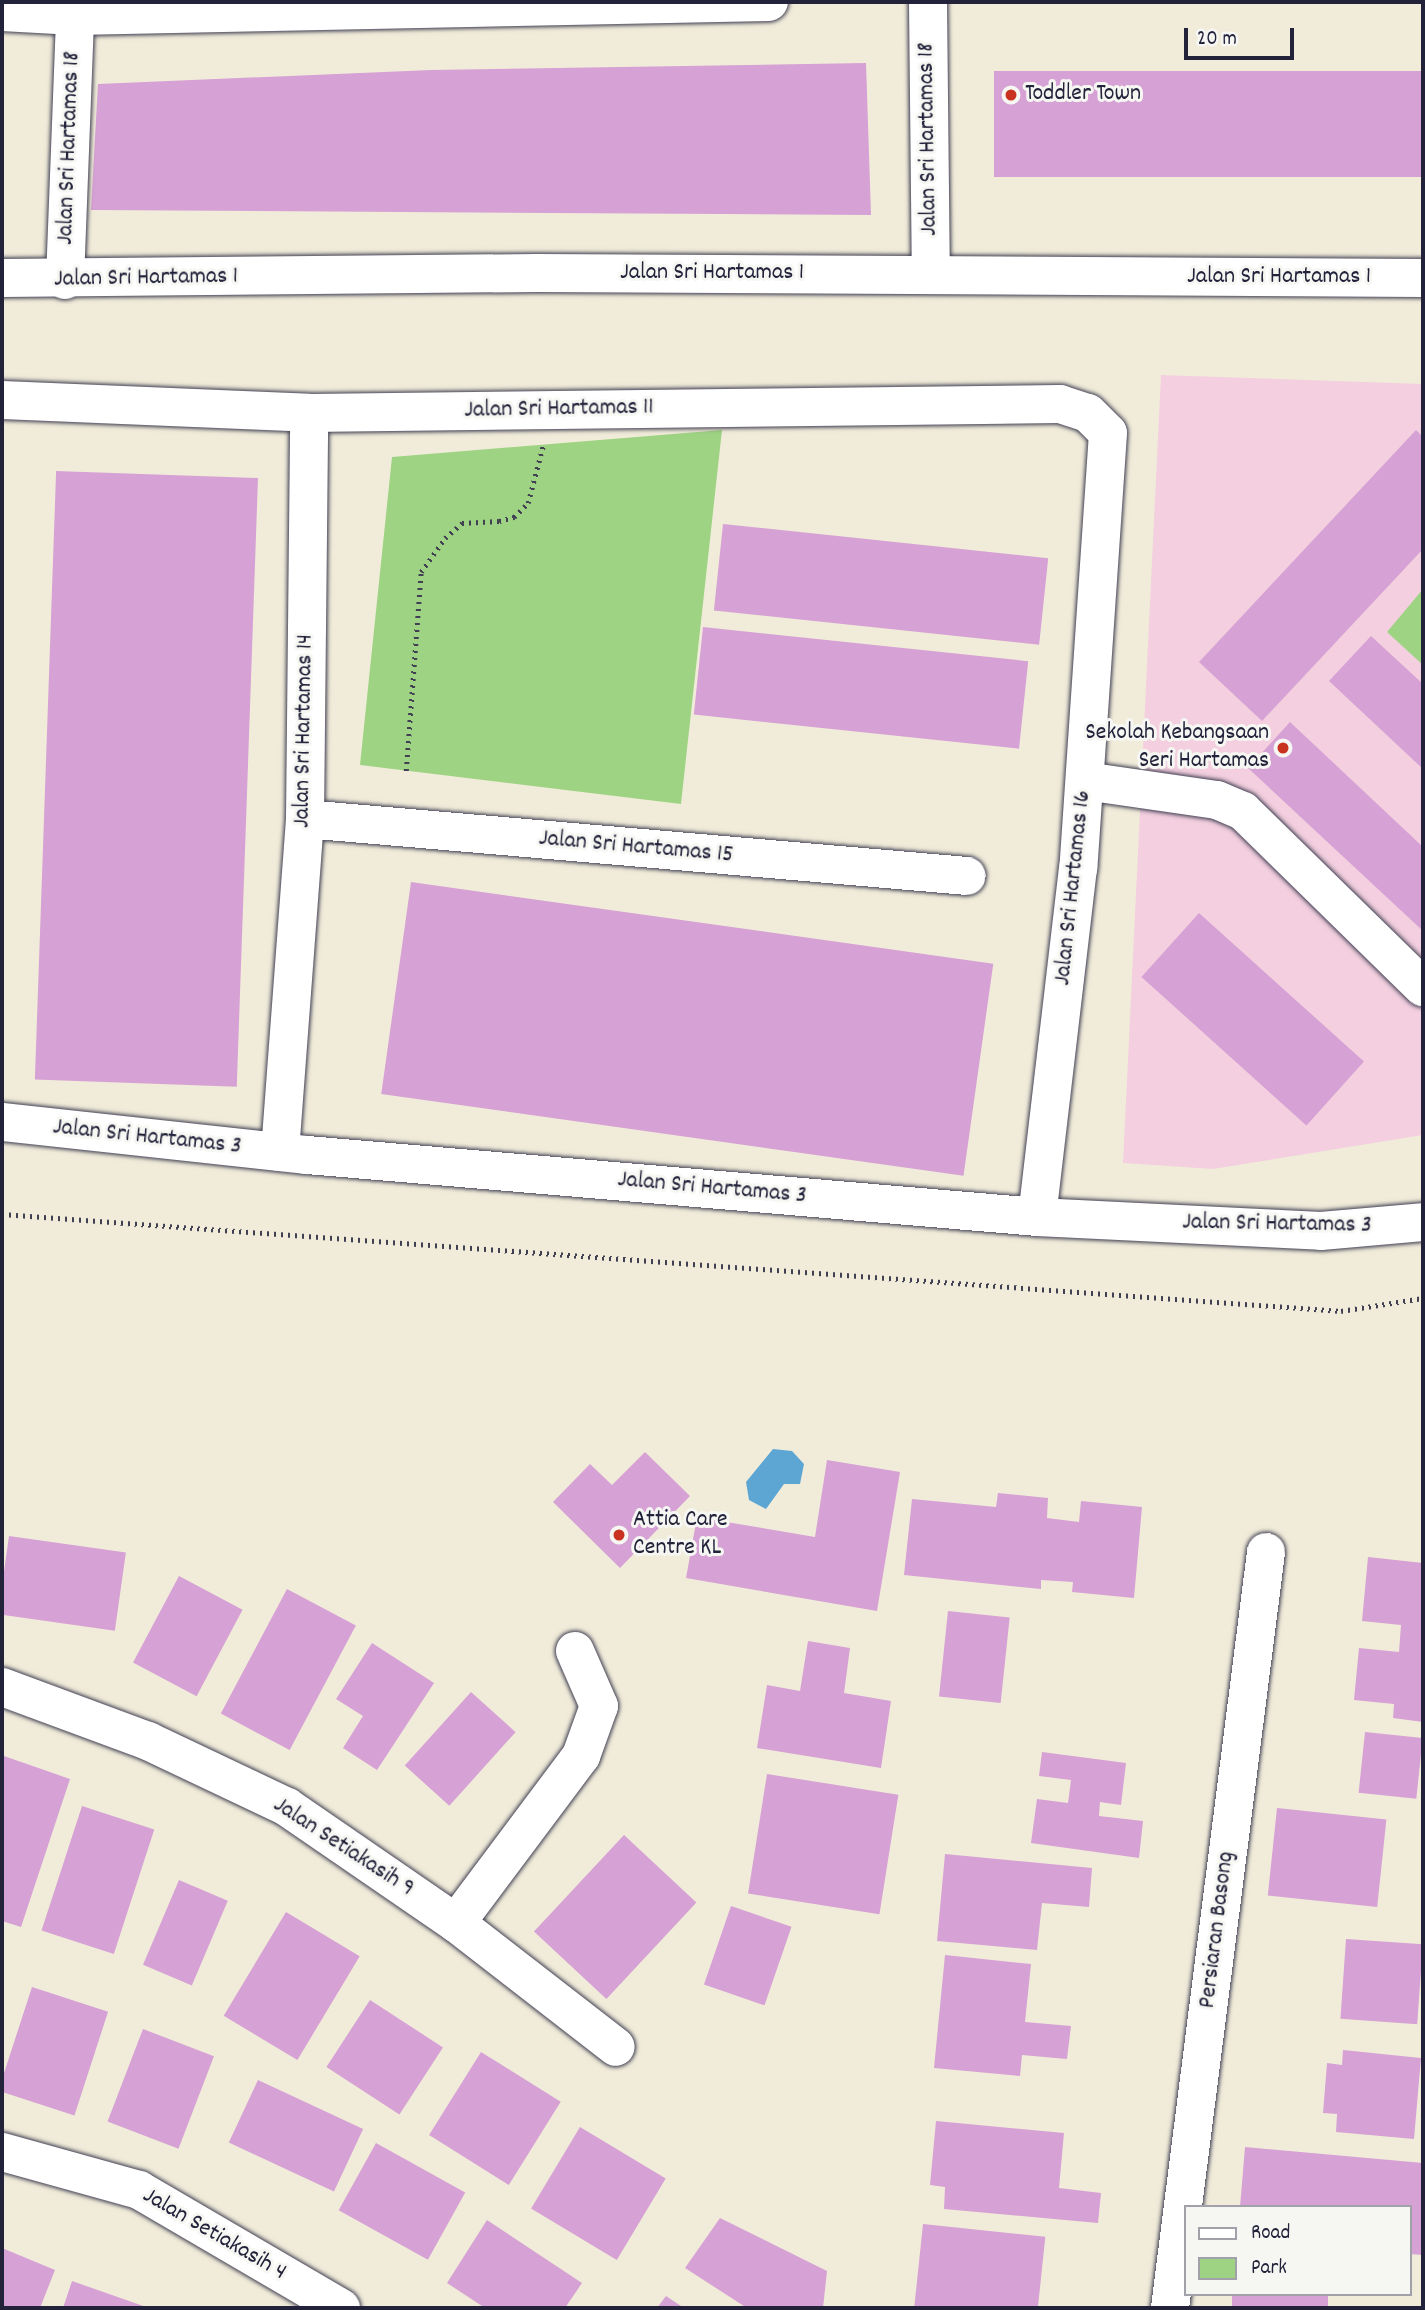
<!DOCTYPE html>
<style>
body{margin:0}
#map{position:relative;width:1425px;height:2310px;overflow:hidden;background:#f1ecda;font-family:Dekko,sans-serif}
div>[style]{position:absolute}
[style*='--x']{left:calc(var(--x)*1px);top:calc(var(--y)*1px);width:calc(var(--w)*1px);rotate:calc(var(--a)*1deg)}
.built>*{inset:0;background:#f3cfdf}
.green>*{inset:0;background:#9fd384}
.water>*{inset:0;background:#5da6d4}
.building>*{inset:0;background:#d6a1d4;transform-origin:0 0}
.path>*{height:4.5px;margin-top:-2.25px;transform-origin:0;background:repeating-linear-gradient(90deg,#414053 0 2px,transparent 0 7px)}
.roads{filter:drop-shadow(0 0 2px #414053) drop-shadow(0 0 2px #414053)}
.minor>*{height:38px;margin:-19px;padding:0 19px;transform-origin:19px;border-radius:19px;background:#fff}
.dots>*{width:19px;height:19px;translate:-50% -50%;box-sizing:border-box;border:4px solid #f6f6f2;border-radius:50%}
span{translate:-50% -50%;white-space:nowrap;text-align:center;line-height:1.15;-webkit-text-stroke:6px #f6f6f2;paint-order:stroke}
.poi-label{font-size:24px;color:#22223b}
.left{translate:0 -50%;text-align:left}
.right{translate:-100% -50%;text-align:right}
.street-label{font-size:24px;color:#22223b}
.frame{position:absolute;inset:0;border:4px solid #22223b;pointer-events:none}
.legend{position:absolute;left:1184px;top:2205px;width:228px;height:91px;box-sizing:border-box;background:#f6f6f2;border:2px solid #a1a1a9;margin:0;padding:9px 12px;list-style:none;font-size:21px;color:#22223b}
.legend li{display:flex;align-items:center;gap:14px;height:35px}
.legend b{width:35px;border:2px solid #a1a1a9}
.scale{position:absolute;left:1184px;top:28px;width:110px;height:32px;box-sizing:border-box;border:4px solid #22223b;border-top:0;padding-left:9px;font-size:21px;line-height:24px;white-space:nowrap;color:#22223b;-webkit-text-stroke:5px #f6f6f2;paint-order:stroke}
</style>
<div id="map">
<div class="built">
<i style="clip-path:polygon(1161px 375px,1423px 384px,1423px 1135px,1213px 1169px,1123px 1163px)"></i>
</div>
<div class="green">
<i style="clip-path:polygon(722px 430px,681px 804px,360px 765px,392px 457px)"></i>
<i style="clip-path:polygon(1423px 589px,1423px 665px,1387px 632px)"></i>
</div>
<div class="water">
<i style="clip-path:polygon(773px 1449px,792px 1451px,804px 1464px,800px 1484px,784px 1484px,766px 1509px,749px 1500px,746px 1482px)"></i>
</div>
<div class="building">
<i style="clip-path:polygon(866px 63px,871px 215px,91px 210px,98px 84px,431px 70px)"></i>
<i style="left:1423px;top:71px;width:106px;height:429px;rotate:90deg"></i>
<i style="clip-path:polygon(1416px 430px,1423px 437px,1423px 549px,1262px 721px,1199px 662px)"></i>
<i style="left:258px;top:478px;width:609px;height:202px;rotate:92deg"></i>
<i style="left:723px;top:524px;width:327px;height:87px;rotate:6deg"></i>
<i style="left:703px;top:627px;width:327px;height:88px;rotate:6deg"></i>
<i style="clip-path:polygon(1371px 636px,1423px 684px,1423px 769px,1329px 681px)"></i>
<i style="clip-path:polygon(1290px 722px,1423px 847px,1423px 931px,1248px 768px)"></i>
<i style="left:411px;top:882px;width:588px;height:214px;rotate:8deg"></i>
<i style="left:1199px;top:913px;width:222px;height:86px;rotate:42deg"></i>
<i style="clip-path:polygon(645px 1452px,690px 1496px,620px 1568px,553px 1502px,590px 1464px,612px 1485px)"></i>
<i style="clip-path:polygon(827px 1460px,900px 1472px,877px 1611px,686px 1578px,697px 1517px,815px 1537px)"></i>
<i style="clip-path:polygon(998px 1493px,1048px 1498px,1047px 1518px,1079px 1522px,1081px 1501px,1142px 1507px,1134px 1598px,1072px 1592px,1073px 1582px,1041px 1580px,1041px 1589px,904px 1575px,912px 1499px,996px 1507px)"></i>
<i style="left:9px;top:1536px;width:118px;height:79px;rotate:8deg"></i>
<i style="clip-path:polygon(1368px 1557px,1423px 1563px,1423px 1722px,1393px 1718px,1394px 1704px,1354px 1700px,1359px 1648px,1399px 1652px,1401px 1625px,1362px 1621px)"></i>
<i style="left:179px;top:1576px;width:72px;height:98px;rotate:28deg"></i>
<i style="left:287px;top:1589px;width:78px;height:141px;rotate:28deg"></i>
<i style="left:948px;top:1611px;width:62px;height:86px;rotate:6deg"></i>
<i style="clip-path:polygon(808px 1641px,850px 1648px,844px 1693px,891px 1701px,881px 1768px,757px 1748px,767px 1685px,800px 1691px)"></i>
<i style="clip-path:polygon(372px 1643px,434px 1683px,377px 1770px,343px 1748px,363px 1716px,336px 1699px)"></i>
<i style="left:471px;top:1692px;width:60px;height:99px;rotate:42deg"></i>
<i style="left:1365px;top:1732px;width:58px;height:61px;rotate:6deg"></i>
<i style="clip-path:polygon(1042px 1752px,1126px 1763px,1121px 1805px,1100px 1802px,1099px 1816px,1143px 1821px,1139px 1858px,1031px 1843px,1037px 1799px,1068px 1803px,1071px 1780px,1039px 1776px)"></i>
<i style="clip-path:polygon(4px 1756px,70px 1779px,21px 1927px,2px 1921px)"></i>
<i style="left:767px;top:1774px;width:133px;height:121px;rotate:9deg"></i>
<i style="left:82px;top:1806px;width:76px;height:131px;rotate:18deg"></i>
<i style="left:1277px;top:1808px;width:110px;height:88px;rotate:6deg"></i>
<i style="left:624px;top:1835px;width:99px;height:132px;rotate:43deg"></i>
<i style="clip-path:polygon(945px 1854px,1092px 1868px,1089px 1907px,1042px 1903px,1037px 1950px,937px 1941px)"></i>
<i style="left:179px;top:1880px;width:53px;height:92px;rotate:23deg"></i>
<i style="left:731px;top:1906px;width:64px;height:83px;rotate:19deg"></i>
<i style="left:286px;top:1912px;width:86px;height:121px;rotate:31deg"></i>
<i style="left:1346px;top:1939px;width:77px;height:80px;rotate:4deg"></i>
<i style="clip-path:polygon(945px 1955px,1031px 1964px,1025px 2022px,1071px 2026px,1067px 2059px,1022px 2055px,1020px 2076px,934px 2068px)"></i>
<i style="left:32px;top:1987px;width:80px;height:109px;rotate:18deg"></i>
<i style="left:370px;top:2000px;width:87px;height:80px;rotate:33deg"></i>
<i style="left:143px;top:2029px;width:76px;height:99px;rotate:21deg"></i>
<i style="clip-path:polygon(1343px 2050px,1421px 2058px,1414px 2139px,1336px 2132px,1337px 2114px,1323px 2113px,1327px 2063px,1342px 2065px)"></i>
<i style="left:481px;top:2052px;width:94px;height:98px;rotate:32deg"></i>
<i style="left:258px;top:2080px;width:116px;height:69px;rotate:25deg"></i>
<i style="clip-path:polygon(936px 2121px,1064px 2133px,1059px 2188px,1101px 2193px,1098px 2223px,944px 2209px,945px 2187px,930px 2185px)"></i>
<i style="left:580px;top:2127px;width:100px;height:95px;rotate:31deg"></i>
<i style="left:376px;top:2143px;width:102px;height:77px;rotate:29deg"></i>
<i style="clip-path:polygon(1245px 2147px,1423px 2163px,1423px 2255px,1409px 2254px,1409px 2207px,1240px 2207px)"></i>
<i style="clip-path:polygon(720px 2218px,827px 2271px,823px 2308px,747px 2308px,685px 2268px)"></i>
<i style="clip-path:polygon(487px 2220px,582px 2283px,565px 2308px,485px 2308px,447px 2283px)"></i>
<i style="left:923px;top:2224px;width:123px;height:83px;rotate:6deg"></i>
<i style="clip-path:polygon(2px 2248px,55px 2270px,40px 2308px,2px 2308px)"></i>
<i style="clip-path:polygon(72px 2281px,149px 2308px,63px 2308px)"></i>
<i style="left:1232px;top:2294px;width:96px;height:14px"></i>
<i style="clip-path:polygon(666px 2296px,684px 2308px,657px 2308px)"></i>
</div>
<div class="path">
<i style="--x:406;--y:771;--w:200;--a:-85.7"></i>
<i style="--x:421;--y:572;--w:42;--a:-54.8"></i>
<i style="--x:445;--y:538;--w:23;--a:-41"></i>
<i style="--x:462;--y:523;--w:37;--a:-3"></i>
<i style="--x:499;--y:521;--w:16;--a:-15"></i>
<i style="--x:514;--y:517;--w:20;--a:-45"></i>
<i style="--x:528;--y:503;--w:59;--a:-75.3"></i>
<i style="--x:2;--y:1214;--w:1343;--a:4.14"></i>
<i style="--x:1341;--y:1311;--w:83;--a:-9"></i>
</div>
<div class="roads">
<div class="minor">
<i style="--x:928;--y:2;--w:273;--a:89.4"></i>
<i style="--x:2;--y:12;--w:73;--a:3.1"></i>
<i style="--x:75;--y:16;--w:694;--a:-1.16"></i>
<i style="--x:2;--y:278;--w:535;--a:-0.54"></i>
<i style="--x:537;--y:273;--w:886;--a:0.32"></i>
<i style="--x:65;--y:280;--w:264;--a:-87.8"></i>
<i style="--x:2;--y:400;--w:307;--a:2.4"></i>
<i style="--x:309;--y:413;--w:751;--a:-0.69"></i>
<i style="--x:1060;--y:404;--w:29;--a:18"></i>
<i style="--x:1088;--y:413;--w:28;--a:45"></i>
<i style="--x:1108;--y:433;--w:436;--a:93.9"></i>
<i style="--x:1078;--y:868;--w:351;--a:96.7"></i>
<i style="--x:1085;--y:781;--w:133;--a:8.2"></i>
<i style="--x:1217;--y:800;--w:28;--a:23"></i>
<i style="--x:1243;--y:811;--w:252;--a:44.4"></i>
<i style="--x:305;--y:819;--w:664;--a:4.92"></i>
<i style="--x:2;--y:1122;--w:307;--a:6.2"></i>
<i style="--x:307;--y:1155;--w:733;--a:4.85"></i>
<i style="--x:1037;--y:1217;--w:284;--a:2.8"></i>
<i style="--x:1321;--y:1231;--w:102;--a:-5"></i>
<i style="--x:280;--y:1152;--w:334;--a:-85.7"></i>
<i style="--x:305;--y:819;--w:406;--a:-89.4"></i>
<i style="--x:2;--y:1687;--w:156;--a:20.3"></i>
<i style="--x:148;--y:1741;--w:154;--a:25.4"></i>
<i style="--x:287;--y:1807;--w:205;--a:34.5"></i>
<i style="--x:456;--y:1923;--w:202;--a:37.8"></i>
<i style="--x:456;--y:1923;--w:209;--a:-53.2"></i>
<i style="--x:581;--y:1756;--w:53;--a:-70.2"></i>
<i style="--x:599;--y:1706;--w:60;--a:-113.6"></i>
<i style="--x:2;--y:2152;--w:142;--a:15.5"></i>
<i style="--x:139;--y:2190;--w:234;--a:30.3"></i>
<i style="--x:1170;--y:2308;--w:762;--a:-82.76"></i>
</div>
</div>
<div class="dots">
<i style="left:1011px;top:95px;background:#c8321e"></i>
<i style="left:1283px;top:748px;background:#c8321e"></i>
<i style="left:619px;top:1535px;background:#c8321e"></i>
</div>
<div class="poi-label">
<span class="left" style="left:1025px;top:95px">Toddler Town</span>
<span class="right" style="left:1269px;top:748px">Sekolah Kebangsaan<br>Seri Hartamas</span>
<span class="left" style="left:633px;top:1535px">Attia Care<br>Centre KL</span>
</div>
<div class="street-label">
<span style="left:929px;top:139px;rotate:-91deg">Jalan Sri Hartamas 18</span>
<span style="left:70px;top:148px;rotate:-88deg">Jalan Sri Hartamas 18</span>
<span style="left:712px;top:274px">Jalan Sri Hartamas 1</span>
<span style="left:1279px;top:278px">Jalan Sri Hartamas 1</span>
<span style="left:146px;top:279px;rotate:-1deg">Jalan Sri Hartamas 1</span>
<span style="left:559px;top:410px;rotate:-1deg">Jalan Sri Hartamas 11</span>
<span style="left:305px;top:731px;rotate:-89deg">Jalan Sri Hartamas 14</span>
<span style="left:636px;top:848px;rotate:5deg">Jalan Sri Hartamas 15</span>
<span style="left:1074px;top:888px;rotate:-84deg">Jalan Sri Hartamas 16</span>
<span style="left:147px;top:1138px;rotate:6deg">Jalan Sri Hartamas 3</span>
<span style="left:712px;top:1189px;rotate:5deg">Jalan Sri Hartamas 3</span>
<span style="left:1277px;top:1225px;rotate:1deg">Jalan Sri Hartamas 3</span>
<span style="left:343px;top:1848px;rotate:33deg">Jalan Setiakasih 9</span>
<span style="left:1218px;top:1930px;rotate:-83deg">Persiaran Basong</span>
<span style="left:214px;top:2235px;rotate:30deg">Jalan Setiakasih 4</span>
</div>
<div class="frame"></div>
<ul class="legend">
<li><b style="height:9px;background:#fff"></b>Road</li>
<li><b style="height:19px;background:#9fd384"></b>Park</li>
</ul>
<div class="scale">20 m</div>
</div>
